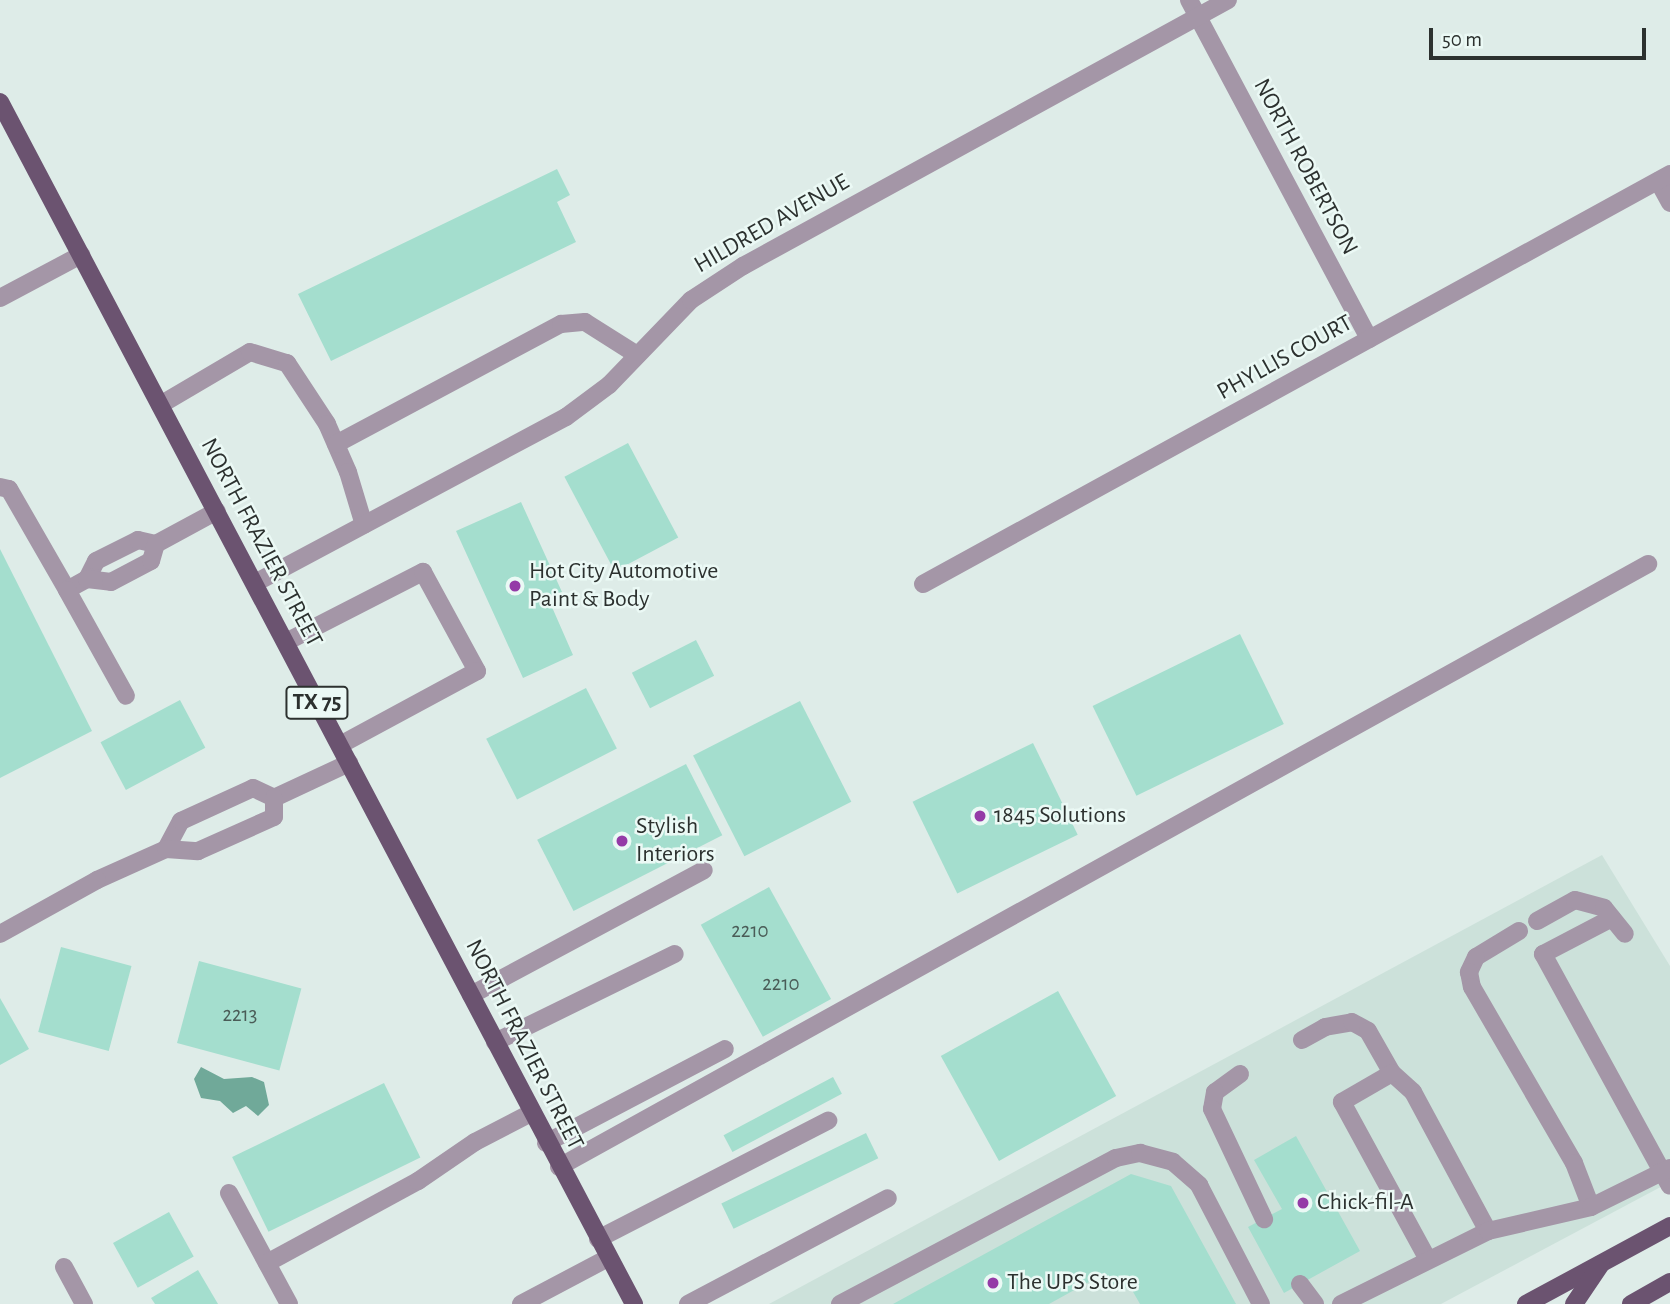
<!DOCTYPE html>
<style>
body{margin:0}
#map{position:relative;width:1670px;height:1304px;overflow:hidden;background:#deece8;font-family:"Alegreya Sans",sans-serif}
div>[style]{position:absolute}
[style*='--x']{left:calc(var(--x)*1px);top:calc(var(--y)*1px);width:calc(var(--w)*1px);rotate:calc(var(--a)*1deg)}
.built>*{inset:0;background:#cce1da}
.water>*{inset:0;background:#70a999}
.building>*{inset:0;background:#a4dece;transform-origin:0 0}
.service>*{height:18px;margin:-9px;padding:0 9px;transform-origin:9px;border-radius:9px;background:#a496a7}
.minor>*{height:18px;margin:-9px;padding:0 9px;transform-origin:9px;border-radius:9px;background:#a496a7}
.primary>*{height:18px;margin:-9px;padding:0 9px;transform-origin:9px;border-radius:9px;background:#6b5370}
.dots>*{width:19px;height:19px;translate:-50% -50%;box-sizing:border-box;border:4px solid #ebf9f5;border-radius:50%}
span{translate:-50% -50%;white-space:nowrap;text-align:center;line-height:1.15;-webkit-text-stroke:5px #ebf9f5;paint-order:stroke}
.number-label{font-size:21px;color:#4a5c57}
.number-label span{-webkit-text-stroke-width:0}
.shield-label span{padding:2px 5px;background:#ebf9f5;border:2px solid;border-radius:5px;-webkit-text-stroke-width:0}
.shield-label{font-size:23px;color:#2c312f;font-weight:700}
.street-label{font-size:24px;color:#2c312f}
.poi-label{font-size:24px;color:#2c312f}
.left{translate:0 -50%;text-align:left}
.scale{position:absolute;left:1429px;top:28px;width:217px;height:32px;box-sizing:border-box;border:4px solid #2c312f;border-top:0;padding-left:9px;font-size:21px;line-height:24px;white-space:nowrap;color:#2c312f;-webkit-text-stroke:5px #ebf9f5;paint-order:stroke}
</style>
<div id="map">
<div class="built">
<i style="clip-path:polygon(1602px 855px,1670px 966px,1670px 1182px,1441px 1304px,769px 1304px)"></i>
</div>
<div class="water">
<i style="clip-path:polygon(201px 1067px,224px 1079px,252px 1077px,264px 1082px,269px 1105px,258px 1116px,246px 1106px,233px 1113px,220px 1101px,201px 1098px,194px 1079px)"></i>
</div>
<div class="building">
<i style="clip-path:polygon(557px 169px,570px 195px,557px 202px,576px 242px,331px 361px,298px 294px)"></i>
<i style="left:628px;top:443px;width:107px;height:72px;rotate:62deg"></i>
<i style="clip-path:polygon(521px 502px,562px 592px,548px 598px,573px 655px,523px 678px,456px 531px)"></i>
<i style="clip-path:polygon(0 549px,92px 731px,0 778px)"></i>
<i style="left:1240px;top:634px;width:100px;height:164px;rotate:64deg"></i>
<i style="left:696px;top:640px;width:40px;height:72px;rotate:63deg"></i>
<i style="left:586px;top:688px;width:68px;height:112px;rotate:63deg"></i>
<i style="left:180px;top:700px;width:54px;height:90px;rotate:62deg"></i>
<i style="left:800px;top:701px;width:113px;height:120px;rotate:63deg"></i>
<i style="left:1033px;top:743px;width:102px;height:134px;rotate:64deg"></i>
<i style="left:686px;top:764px;width:80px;height:167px;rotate:63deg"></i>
<i style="left:769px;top:887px;width:128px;height:78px;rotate:61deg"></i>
<i style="left:61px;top:947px;width:73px;height:88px;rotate:15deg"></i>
<i style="left:199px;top:961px;width:106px;height:85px;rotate:15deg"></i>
<i style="left:1058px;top:991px;width:120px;height:134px;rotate:61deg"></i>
<i style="clip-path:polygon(0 998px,29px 1049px,0 1065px)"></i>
<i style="left:833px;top:1077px;width:19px;height:124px;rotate:62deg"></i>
<i style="left:384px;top:1083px;width:83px;height:169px;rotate:64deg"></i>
<i style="left:866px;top:1133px;width:28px;height:161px;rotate:64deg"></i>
<i style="clip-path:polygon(1296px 1136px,1360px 1251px,1284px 1293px,1248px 1227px,1282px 1209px,1254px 1160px)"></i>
<i style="clip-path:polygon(1131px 1174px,1171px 1186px,1236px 1304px,1140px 1304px,1132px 1290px,1096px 1278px,1049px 1304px,893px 1304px)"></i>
<i style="left:169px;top:1212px;width:51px;height:64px;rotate:61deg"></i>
<i style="clip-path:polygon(198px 1270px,218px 1304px,155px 1304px,151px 1298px)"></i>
</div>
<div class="service">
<i style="--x:0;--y:298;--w:92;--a:-28"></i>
<i style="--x:160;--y:405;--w:104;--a:-30.5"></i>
<i style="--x:250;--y:352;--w:39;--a:17"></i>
<i style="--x:287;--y:363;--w:73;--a:56.7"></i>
<i style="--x:327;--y:424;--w:52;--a:66.4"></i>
<i style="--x:348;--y:472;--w:55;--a:73.2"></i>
<i style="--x:336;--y:444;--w:255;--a:-28.1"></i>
<i style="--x:561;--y:324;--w:24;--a:-5"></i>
<i style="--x:585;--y:322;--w:62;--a:32.4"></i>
<i style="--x:0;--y:487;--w:9;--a:13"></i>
<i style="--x:9;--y:489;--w:116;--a:60.1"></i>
<i style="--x:67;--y:590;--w:23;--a:-29"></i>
<i style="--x:87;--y:579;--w:20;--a:-63"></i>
<i style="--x:96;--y:561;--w:47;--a:-26.6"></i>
<i style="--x:138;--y:540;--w:18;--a:13"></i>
<i style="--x:156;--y:544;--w:69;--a:-28.4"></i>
<i style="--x:87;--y:579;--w:24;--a:7"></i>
<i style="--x:111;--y:582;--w:45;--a:-27.7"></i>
<i style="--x:151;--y:561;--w:18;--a:-74"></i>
<i style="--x:67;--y:590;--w:121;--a:60.9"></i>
<i style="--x:286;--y:642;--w:154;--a:-27.1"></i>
<i style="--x:423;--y:572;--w:113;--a:61.4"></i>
<i style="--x:477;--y:671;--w:156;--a:151.6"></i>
<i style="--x:166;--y:849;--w:32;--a:-62"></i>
<i style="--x:181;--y:821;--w:79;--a:-24.6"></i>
<i style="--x:253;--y:788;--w:23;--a:25"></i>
<i style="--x:274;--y:798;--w:83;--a:-25"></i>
<i style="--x:97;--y:880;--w:76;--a:-24.2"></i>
<i style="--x:166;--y:849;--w:32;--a:4"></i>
<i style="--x:198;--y:851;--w:83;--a:-24.1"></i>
<i style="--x:274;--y:817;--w:19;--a:-90"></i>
<i style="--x:1612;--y:918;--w:78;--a:152.4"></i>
<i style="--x:1543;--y:954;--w:264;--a:61.3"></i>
<i style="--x:1537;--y:921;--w:43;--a:-28.9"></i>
<i style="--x:1575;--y:900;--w:30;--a:15"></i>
<i style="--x:1604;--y:908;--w:33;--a:51"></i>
<i style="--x:1519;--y:931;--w:50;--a:148.8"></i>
<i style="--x:1476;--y:957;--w:17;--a:115"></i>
<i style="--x:1469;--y:972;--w:15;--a:79"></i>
<i style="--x:1472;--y:987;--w:203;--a:59.9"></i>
<i style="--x:1574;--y:1163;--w:47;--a:68.9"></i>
<i style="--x:471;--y:995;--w:264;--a:-28.2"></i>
<i style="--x:1302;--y:1040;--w:26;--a:-29"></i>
<i style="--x:1325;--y:1027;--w:27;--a:-10"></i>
<i style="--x:1352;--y:1022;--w:18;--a:29"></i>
<i style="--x:1368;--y:1031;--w:48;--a:60.3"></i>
<i style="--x:1392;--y:1073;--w:28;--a:42"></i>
<i style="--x:1413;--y:1092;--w:158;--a:61.7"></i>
<i style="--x:495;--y:1042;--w:200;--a:-26.1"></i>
<i style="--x:1392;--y:1073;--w:58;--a:149.9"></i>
<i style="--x:1342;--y:1102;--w:178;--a:61.4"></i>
<i style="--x:1240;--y:1074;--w:31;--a:144"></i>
<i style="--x:1215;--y:1092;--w:17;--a:100"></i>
<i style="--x:1212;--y:1109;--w:122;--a:64.7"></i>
<i style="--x:546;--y:1143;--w:202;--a:-27.7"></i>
<i style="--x:559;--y:1167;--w:1245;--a:-28.97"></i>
<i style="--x:229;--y:1193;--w:126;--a:61.6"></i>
<i style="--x:598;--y:1239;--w:259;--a:-27.2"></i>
<i style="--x:267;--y:1263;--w:172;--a:-28.5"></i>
<i style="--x:418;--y:1181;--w:69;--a:-34.4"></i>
<i style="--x:475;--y:1142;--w:63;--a:-27.4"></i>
<i style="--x:64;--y:1267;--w:42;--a:61.6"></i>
<i style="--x:1300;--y:1284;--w:25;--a:53"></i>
<i style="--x:521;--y:1304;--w:98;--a:-27.9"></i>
<i style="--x:688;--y:1304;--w:226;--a:-27.9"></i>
<i style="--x:840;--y:1304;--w:312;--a:-27.9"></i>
<i style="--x:1116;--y:1158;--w:25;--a:-12"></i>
<i style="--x:1140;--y:1153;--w:34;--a:15"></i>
<i style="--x:1173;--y:1162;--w:35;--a:41"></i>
<i style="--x:1199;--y:1185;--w:134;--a:62.5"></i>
<i style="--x:1341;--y:1304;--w:164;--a:-26.4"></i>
<i style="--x:1488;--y:1231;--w:106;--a:-13.1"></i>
<i style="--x:1591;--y:1207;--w:88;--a:-26.3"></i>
</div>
<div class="minor">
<i style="--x:1189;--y:0;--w:384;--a:62"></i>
<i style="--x:1658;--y:181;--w:25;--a:61"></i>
<i style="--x:255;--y:583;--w:353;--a:-28.1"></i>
<i style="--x:566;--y:417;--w:54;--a:-36.7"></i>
<i style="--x:609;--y:385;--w:118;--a:-46"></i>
<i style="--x:691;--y:300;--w:62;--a:-33.2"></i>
<i style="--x:743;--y:266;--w:553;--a:-28.74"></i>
<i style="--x:923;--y:584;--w:852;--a:-28.76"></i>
<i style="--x:0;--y:934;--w:111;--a:-29.1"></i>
</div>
<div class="primary">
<i style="--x:0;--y:102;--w:1359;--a:62.19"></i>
<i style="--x:1526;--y:1304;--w:164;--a:-28.4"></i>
<i style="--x:1574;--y:1304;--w:48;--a:-56"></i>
<i style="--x:1631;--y:1304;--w:45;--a:-29.4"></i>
</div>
<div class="dots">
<i style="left:515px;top:586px;background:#943ba7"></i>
<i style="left:980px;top:816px;background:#943ba7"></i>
<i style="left:622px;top:841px;background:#943ba7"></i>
<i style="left:1303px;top:1203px;background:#943ba7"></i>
<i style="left:993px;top:1283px;background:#943ba7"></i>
</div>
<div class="number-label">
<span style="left:750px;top:931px">2210</span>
<span style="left:781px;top:984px">2210</span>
<span style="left:240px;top:1015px">2213</span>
</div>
<div class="shield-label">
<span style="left:317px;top:703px">TX 75</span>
</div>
<div class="street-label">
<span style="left:1305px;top:167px;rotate:62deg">NORTH ROBERTSON</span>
<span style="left:772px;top:224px;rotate:-30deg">HILDRED AVENUE</span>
<span style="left:1285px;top:358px;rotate:-29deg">PHYLLIS COURT</span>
<span style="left:261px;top:543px;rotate:62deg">NORTH FRAZIER STREET</span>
<span style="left:524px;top:1045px;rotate:63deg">NORTH FRAZIER STREET</span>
</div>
<div class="poi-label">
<span class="left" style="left:529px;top:586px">Hot City Automotive<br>Paint &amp; Body</span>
<span class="left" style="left:994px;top:816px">1845 Solutions</span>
<span class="left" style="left:636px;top:841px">Stylish<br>Interiors</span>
<span class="left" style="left:1317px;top:1203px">Chick-fil-A</span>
<span class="left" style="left:1007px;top:1283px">The UPS Store</span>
</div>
<div class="scale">50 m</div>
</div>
